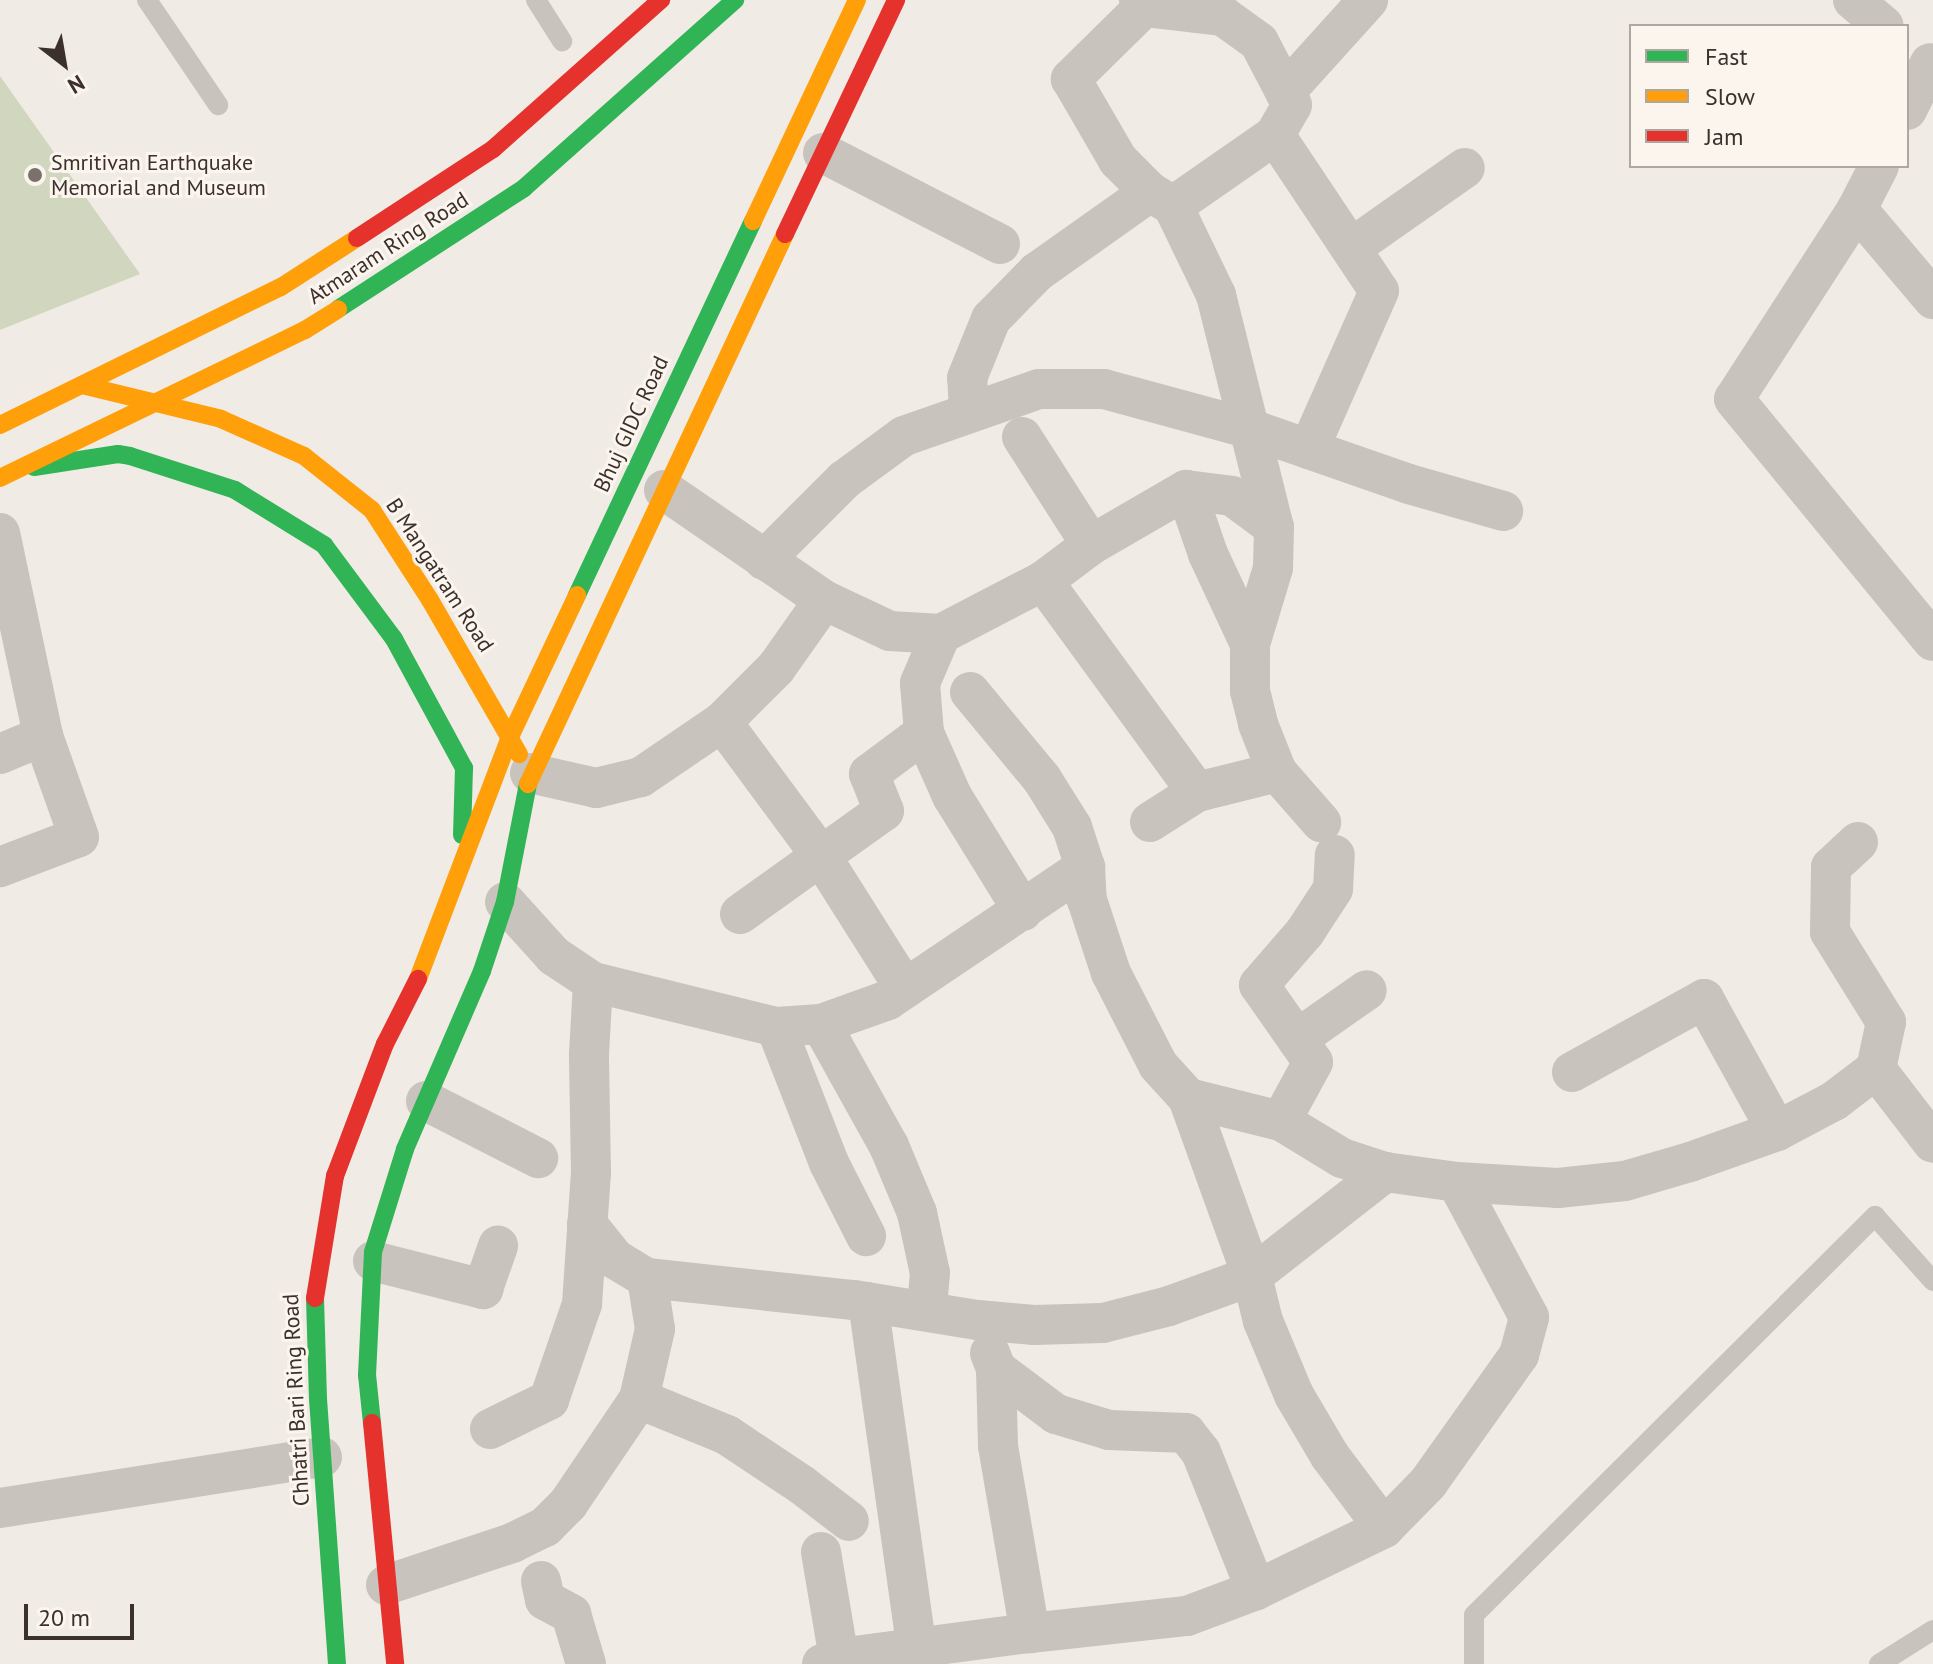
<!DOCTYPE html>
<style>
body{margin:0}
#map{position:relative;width:1933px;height:1664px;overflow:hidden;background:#f0ebe5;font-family:"PT Sans",sans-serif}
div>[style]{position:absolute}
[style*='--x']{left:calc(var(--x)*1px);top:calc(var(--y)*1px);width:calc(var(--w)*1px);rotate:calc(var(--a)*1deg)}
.green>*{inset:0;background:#d1d6bf}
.lane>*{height:20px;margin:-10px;padding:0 10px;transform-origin:10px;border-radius:10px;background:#c9c3be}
.street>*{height:40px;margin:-20px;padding:0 20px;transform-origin:20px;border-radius:20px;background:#c9c3be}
.fast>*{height:18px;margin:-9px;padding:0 9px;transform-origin:9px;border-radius:9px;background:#30b455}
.slow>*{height:18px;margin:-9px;padding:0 9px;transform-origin:9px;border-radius:9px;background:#ff9f0a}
.jam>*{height:18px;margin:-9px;padding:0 9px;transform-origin:9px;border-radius:9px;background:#e5322d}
.dots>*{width:22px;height:22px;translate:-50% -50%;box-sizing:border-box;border:4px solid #fbf5ee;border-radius:50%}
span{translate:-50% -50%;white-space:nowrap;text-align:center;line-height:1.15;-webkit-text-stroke:6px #fbf5ee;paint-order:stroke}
.poi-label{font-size:22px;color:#3b302b}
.left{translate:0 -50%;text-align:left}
.street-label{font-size:22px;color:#3b302b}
.legend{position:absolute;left:1629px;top:24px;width:280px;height:144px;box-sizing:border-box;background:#fbf5ee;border:2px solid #aea6a0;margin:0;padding:10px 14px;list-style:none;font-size:24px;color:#3b302b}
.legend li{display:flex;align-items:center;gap:16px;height:40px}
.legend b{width:40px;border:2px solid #aea6a0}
.north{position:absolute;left:24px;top:24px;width:80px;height:80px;-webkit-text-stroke:6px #fbf5ee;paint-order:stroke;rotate:149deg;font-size:22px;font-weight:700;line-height:32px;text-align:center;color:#3b302b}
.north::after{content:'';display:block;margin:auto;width:28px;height:36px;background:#3b302b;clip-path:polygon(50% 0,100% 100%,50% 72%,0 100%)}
.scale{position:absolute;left:24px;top:1604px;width:110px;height:36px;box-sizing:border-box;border:4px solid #3b302b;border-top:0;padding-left:10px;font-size:24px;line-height:28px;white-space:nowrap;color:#3b302b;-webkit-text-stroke:6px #fbf5ee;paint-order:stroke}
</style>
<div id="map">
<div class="green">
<i style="clip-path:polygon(0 76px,140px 274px,0 330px)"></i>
</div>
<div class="lane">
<i style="--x:147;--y:0;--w:127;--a:55.9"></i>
<i style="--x:536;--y:0;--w:49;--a:57.6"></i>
<i style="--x:1474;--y:1664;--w:49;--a:-90"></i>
<i style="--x:1474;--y:1615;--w:566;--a:-44.86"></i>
<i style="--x:1875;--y:1216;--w:87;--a:48.3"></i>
<i style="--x:1879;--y:1664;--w:64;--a:-32.2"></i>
</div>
<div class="street">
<i style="--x:1139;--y:0;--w:9;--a:54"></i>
<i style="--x:1144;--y:7;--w:103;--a:135.4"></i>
<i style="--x:1071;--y:79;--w:94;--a:59.9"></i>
<i style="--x:1118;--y:160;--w:45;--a:45"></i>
<i style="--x:1150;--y:192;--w:27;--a:31"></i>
<i style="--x:1173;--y:206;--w:99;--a:64.2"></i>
<i style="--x:1216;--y:295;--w:239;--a:76"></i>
<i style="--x:1274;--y:527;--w:41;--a:91.4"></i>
<i style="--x:1273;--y:568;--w:79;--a:106.8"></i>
<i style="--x:1250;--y:644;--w:47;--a:90"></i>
<i style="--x:1250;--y:691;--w:34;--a:76"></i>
<i style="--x:1258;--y:724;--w:52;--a:68.4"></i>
<i style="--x:1277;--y:772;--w:67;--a:48.7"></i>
<i style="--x:1853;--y:0;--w:40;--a:40"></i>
<i style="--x:1144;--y:7;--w:80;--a:6.5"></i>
<i style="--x:1223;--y:16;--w:44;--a:35.8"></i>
<i style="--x:1259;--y:42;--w:71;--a:62.4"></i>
<i style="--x:1292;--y:105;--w:34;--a:120"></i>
<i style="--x:1275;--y:135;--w:187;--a:56.3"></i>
<i style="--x:1379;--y:291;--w:173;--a:113.9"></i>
<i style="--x:1285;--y:92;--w:124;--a:-47.9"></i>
<i style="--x:1907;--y:110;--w:52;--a:-63.9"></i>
<i style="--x:823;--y:153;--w:199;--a:27.2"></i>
<i style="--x:1879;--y:166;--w:48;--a:117.1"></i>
<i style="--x:1857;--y:209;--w:226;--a:122.9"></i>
<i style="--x:1734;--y:399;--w:313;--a:50.6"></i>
<i style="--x:1173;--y:206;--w:124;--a:-34.8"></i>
<i style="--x:1857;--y:209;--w:118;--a:49.8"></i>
<i style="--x:1351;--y:248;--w:139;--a:-35.1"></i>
<i style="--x:969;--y:411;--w:33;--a:-93"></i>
<i style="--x:967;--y:378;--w:64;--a:-67.9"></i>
<i style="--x:991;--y:319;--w:66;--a:-45.6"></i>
<i style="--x:1037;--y:272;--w:138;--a:-35.3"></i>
<i style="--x:1022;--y:437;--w:128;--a:57.4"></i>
<i style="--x:664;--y:490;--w:194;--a:34.5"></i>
<i style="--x:824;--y:600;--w:73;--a:25.2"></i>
<i style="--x:890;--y:631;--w:51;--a:3.4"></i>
<i style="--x:1186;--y:490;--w:68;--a:71"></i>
<i style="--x:1208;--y:554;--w:99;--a:65"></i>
<i style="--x:0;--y:533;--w:208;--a:78"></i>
<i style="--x:43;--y:736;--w:107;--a:70.4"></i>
<i style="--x:79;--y:837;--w:85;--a:159.2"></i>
<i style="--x:764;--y:560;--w:113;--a:-45"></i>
<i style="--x:844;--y:480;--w:74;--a:-36.3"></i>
<i style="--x:904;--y:436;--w:143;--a:-19.2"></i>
<i style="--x:1039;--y:389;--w:65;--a:0"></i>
<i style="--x:1104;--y:389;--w:152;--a:15.2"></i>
<i style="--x:1251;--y:429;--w:167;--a:19.2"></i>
<i style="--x:1409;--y:484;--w:98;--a:16"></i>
<i style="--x:1043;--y:581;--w:261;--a:53.9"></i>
<i style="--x:970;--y:692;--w:113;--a:50.4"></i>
<i style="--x:1042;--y:779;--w:57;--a:58"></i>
<i style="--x:1072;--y:827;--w:42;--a:72"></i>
<i style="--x:1085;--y:867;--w:33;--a:87"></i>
<i style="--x:1087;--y:900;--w:77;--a:71.8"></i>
<i style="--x:1111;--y:973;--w:103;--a:62.9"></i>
<i style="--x:1158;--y:1065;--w:45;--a:47.7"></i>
<i style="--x:1188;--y:1098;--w:96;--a:13.9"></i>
<i style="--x:1281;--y:1121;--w:71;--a:31.2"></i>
<i style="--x:1342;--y:1158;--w:45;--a:18"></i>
<i style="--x:722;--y:722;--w:167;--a:53.5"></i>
<i style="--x:821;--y:856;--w:157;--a:57.7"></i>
<i style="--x:924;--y:733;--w:69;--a:66"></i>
<i style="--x:952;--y:796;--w:135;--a:58.3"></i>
<i style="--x:0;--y:754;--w:47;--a:-22.7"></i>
<i style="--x:530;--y:773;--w:68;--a:12.8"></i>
<i style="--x:596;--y:788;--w:46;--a:-13.7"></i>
<i style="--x:641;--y:777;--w:98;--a:-34.2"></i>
<i style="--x:722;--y:722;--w:76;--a:-45"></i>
<i style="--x:776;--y:668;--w:83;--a:-54.8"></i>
<i style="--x:1150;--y:822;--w:56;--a:-32.6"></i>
<i style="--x:1197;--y:792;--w:82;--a:-14"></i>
<i style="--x:1858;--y:842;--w:37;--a:137"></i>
<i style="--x:1831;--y:867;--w:65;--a:90.9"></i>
<i style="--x:1830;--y:932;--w:106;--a:58.1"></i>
<i style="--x:1886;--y:1022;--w:48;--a:102"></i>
<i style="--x:505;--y:902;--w:73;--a:47.8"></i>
<i style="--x:554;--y:956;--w:47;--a:33.7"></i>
<i style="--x:593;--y:982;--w:188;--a:13.8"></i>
<i style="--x:776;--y:1027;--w:45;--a:-3.8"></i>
<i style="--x:821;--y:1024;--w:71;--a:-19.7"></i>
<i style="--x:888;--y:1000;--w:238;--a:-34"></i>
<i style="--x:740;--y:914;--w:177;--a:-35.6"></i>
<i style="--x:884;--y:811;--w:40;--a:-112"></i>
<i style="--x:869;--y:774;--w:69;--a:-36.7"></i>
<i style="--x:924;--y:733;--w:50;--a:-94.6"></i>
<i style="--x:920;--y:683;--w:53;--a:-66.8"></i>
<i style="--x:941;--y:634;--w:115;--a:-27.5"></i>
<i style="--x:1043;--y:581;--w:60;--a:-36.9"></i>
<i style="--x:1091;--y:545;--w:110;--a:-30.1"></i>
<i style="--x:1186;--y:490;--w:46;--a:7.4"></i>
<i style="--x:1232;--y:496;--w:52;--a:36.4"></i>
<i style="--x:821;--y:1024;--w:140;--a:60.9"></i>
<i style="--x:889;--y:1146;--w:73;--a:67.3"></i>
<i style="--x:917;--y:1213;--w:61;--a:77.8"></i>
<i style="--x:930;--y:1273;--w:38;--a:95"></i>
<i style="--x:776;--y:1027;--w:146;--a:68.7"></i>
<i style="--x:829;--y:1163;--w:82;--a:63.1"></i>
<i style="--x:1297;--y:1039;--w:85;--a:-35"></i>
<i style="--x:1572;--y:1072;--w:151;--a:-28.9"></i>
<i style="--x:1704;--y:999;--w:151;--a:61.1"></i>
<i style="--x:1188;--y:1098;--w:189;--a:70.2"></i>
<i style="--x:1252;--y:1276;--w:46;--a:76.3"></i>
<i style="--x:1263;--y:1321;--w:80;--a:67.3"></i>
<i style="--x:1294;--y:1395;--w:71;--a:59.5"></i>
<i style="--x:1330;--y:1456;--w:90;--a:53.1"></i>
<i style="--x:426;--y:1101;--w:126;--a:27"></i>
<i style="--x:1281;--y:1121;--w:67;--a:-61.5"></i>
<i style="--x:1313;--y:1062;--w:94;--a:-125"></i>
<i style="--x:1259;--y:985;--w:70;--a:-49"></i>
<i style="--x:1305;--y:932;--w:51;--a:-56.9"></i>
<i style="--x:1333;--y:889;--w:34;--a:-87"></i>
<i style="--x:587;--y:1224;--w:45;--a:51.3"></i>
<i style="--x:615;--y:1259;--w:37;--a:31"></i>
<i style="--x:373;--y:1261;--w:114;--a:14.3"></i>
<i style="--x:483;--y:1289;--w:46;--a:-70.8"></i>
<i style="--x:868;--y:1302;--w:350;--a:82"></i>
<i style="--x:990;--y:1353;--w:17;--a:69"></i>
<i style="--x:996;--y:1369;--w:77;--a:88.5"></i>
<i style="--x:998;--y:1446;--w:190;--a:80.3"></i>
<i style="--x:996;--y:1369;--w:75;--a:36.9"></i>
<i style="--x:1056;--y:1414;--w:55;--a:16.8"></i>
<i style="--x:1109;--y:1430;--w:77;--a:2.2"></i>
<i style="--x:1186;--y:1433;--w:24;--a:52"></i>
<i style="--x:1201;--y:1452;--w:149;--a:68.3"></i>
<i style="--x:639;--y:1399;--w:95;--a:22.2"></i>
<i style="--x:727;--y:1435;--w:90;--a:33.7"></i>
<i style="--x:802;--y:1485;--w:59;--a:37.5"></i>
<i style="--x:490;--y:1429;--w:66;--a:-26.2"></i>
<i style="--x:549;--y:1400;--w:102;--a:-71"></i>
<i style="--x:582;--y:1304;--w:131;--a:-86.1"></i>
<i style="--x:591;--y:1173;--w:119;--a:-91"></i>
<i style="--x:589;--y:1054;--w:72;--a:-86.8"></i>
<i style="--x:0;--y:1508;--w:326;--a:-9"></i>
<i style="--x:821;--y:1552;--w:108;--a:80.4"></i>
<i style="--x:541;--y:1581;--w:19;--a:78"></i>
<i style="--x:545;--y:1600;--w:30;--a:28"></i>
<i style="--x:571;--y:1614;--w:52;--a:73.3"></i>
<i style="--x:386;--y:1585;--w:133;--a:-18.4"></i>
<i style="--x:512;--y:1543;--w:37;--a:-26"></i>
<i style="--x:545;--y:1527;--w:33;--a:-45"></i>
<i style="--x:568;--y:1504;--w:127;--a:-55.9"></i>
<i style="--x:639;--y:1399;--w:72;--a:-77.1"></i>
<i style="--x:655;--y:1329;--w:52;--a:-98.9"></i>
<i style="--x:647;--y:1278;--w:208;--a:6.1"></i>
<i style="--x:854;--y:1300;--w:126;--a:9.2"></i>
<i style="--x:978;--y:1320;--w:56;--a:5.1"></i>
<i style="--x:1034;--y:1325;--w:69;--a:-1.7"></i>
<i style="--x:1103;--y:1323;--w:68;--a:-14.4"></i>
<i style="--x:1169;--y:1306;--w:88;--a:-19.9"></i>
<i style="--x:1252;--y:1276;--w:169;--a:-38"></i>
<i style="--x:1385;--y:1172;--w:73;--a:7.9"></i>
<i style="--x:1457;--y:1182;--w:101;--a:3.4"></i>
<i style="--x:1558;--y:1188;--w:67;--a:-6"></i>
<i style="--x:1625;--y:1181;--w:68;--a:-16.3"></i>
<i style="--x:1690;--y:1162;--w:92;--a:-19.6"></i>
<i style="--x:1777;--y:1131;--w:64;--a:-27.8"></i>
<i style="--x:1834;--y:1101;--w:53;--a:-37.3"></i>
<i style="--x:1876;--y:1069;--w:93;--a:52.4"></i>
<i style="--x:822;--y:1664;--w:18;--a:-19"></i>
<i style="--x:839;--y:1658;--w:193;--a:-7.5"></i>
<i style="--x:1030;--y:1633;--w:158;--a:-6.2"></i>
<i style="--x:1187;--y:1616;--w:74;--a:-20.6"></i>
<i style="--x:1256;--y:1590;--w:142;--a:-25.8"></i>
<i style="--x:1384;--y:1528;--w:63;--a:-45.6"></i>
<i style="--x:1428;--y:1483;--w:157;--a:-54.6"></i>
<i style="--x:1519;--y:1355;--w:39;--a:-75"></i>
<i style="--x:1529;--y:1317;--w:153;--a:-118.1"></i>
</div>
<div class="fast">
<i style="--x:338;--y:309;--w:222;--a:-33"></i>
<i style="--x:524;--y:188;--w:283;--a:-41.7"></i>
<i style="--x:34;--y:467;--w:85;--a:-8.8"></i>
<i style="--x:118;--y:454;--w:12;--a:9"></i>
<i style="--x:130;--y:456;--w:110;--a:17.9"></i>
<i style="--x:235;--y:490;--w:105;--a:31.7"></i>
<i style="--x:324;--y:545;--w:117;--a:53.3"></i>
<i style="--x:394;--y:639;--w:147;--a:61.5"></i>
<i style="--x:464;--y:768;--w:67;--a:91.7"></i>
<i style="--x:577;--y:595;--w:413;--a:-64.8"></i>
<i style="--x:315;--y:1298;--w:101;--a:88.3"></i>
<i style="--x:318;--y:1399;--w:266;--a:85.9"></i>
<i style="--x:372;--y:1423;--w:48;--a:-95.9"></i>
<i style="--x:367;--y:1375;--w:123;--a:-87.2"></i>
<i style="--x:373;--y:1252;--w:108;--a:-72.7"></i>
<i style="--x:405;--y:1149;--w:194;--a:-66.6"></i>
<i style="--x:482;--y:971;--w:73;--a:-71.6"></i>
<i style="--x:505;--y:902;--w:120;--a:-79"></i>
</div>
<div class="slow">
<i style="--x:753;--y:221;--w:244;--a:-64.8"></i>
<i style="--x:82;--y:385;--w:143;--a:13.7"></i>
<i style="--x:221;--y:419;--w:91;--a:24"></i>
<i style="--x:304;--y:456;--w:87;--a:38.5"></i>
<i style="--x:372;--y:510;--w:107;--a:57.2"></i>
<i style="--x:430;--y:600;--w:178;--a:60"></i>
<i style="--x:0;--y:425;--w:313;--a:-26.2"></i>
<i style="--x:281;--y:287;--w:90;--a:-32.8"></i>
<i style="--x:0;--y:478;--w:339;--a:-25.9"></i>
<i style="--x:305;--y:330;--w:39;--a:-32"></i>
<i style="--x:528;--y:784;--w:607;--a:-64.95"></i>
<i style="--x:418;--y:979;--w:259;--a:-69.2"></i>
<i style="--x:510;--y:737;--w:157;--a:-64.7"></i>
</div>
<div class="jam">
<i style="--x:785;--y:234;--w:259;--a:-64.6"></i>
<i style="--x:357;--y:238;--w:163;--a:-33.2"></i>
<i style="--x:493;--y:149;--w:225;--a:-41.6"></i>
<i style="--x:315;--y:1298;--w:124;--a:-80.7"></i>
<i style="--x:335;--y:1176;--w:141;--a:-69.3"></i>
<i style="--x:385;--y:1044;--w:73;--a:-63.1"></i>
<i style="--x:372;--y:1423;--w:242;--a:84.5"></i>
</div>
<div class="dots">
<i style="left:35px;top:175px;background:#7a716c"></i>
</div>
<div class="poi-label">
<span class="left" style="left:51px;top:175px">Smritivan Earthquake<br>Memorial and Museum</span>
</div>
<div class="street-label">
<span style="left:388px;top:248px;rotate:-33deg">Atmaram Ring Road</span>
<span style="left:631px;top:424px;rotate:-65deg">Bhuj GIDC Road</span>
<span style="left:440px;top:575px;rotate:57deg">B Mangatram Road</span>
<span style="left:296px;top:1400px;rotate:-93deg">Chhatri Bari Ring Road</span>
</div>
<ul class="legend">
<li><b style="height:10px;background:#30b455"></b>Fast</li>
<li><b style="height:10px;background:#ff9f0a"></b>Slow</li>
<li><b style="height:10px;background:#e5322d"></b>Jam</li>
</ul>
<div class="north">N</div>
<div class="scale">20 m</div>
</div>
